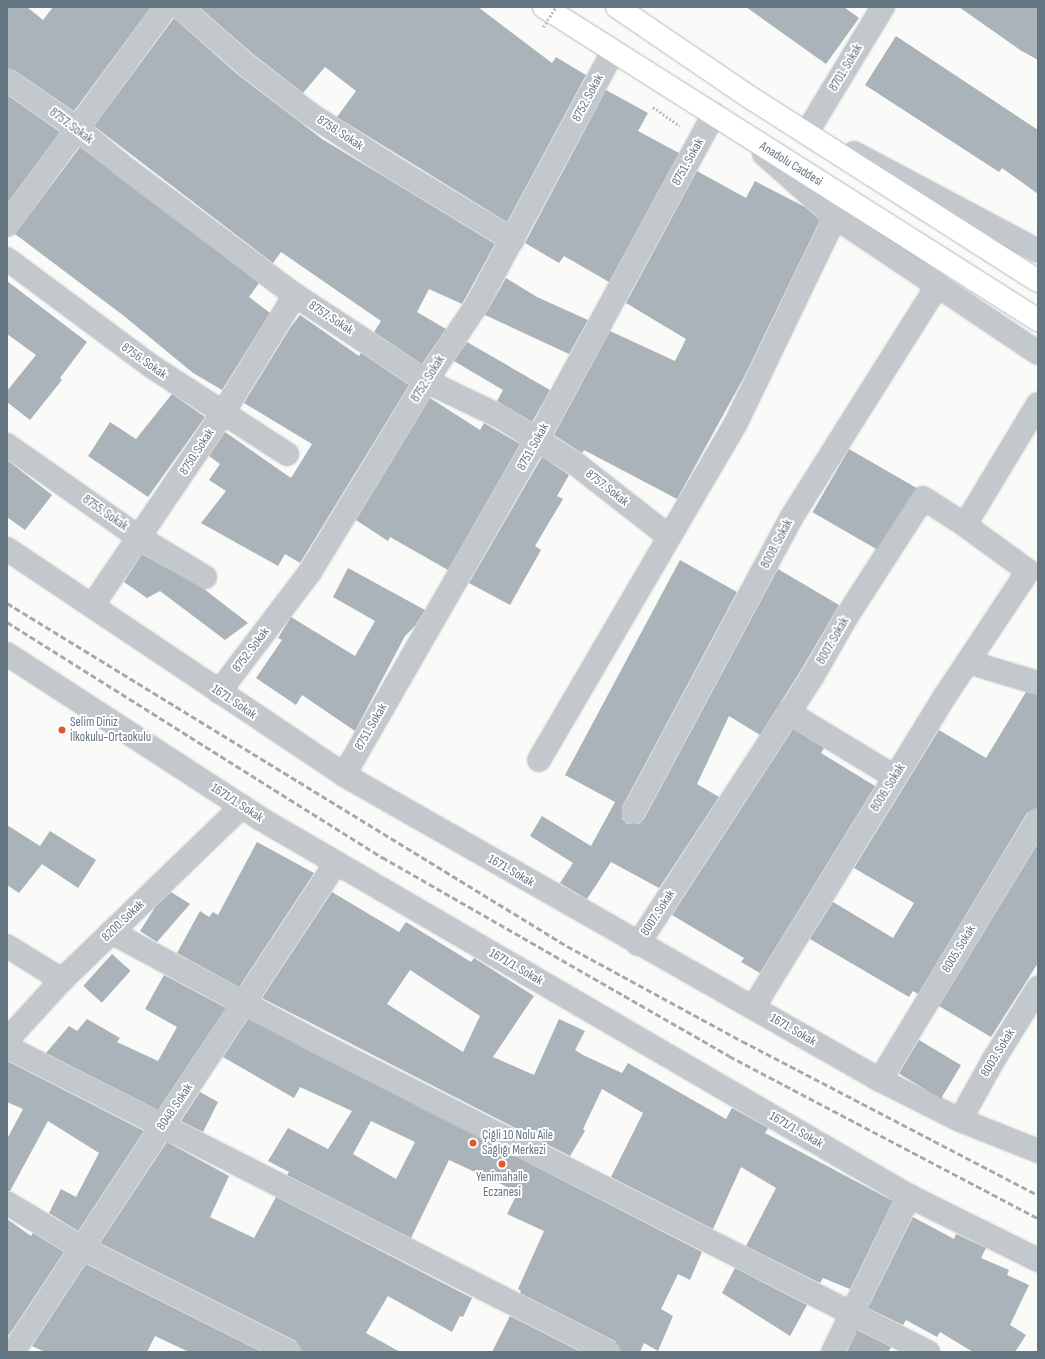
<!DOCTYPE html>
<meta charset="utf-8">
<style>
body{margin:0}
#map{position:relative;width:1045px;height:1359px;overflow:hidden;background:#fafaf8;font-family:"Sofia Sans Condensed",sans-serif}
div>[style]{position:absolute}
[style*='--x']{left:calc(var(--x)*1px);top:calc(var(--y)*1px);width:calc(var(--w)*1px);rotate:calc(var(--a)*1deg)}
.building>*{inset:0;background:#aab3b9;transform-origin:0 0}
.path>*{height:2.5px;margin-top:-1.25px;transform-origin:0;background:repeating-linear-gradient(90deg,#bbbfc2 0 2px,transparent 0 4px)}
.roads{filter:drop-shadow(0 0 1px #b4b9bd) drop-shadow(0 0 1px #b4b9bd)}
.minor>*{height:22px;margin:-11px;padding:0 11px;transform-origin:11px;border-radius:11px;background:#c3c8cc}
.highway>*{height:22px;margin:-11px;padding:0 11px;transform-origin:11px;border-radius:11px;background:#fff}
.rail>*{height:3px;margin-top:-1.5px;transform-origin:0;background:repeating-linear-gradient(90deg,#a2aab0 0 6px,transparent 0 9px)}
.path-bridge>*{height:2.5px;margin-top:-1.25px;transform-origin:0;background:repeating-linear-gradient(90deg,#bbbfc2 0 2px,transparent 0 4px)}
.dots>*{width:11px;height:11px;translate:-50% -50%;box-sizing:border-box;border:2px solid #fff;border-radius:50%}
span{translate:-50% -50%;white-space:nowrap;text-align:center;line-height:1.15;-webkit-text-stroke:4px #fff;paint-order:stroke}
.street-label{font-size:13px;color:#657683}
.poi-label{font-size:13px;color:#657683}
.left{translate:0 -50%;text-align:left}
.frame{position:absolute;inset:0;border:8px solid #657683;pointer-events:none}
</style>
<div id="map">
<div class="building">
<i style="clip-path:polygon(7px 7px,27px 7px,43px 20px,53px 7px,151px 7px,74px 111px,14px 70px,7px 68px)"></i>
<i style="clip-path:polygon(199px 7px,478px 7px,552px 63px,556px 57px,586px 75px,507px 222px,337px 117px,356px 91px,325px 67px,303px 93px,253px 54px)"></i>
<i style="clip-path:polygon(746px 7px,844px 7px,859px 18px,826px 64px)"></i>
<i style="clip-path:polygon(959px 7px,1038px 7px,1038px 60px,1020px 50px)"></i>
<i style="clip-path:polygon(174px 18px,237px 74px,322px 139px,495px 244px,462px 304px,429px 289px,417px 312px,446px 329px,422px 364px,374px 332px,381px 321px,281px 252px,273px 263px,94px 126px)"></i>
<i style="clip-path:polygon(896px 36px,1038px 130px,1038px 194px,1002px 168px,999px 172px,865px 85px)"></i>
<i style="clip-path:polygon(606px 90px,648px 113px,638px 131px,679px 153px,609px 282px,564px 256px,559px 263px,525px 243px)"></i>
<i style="clip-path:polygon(7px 95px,60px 132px,7px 204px)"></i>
<i style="clip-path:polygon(80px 147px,259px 283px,249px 297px,270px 313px,222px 390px,193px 373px,124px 316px,15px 234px)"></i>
<i style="clip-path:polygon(697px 171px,746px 198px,755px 181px,805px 207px,820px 220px,744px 377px,677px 499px,584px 450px,582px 453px,554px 435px,610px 331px,675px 361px,686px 339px,626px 303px)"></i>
<i style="clip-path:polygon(506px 278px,537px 297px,588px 320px,569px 354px,485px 315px)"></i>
<i style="clip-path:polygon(7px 281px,87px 342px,60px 378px,62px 380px,30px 420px,7px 402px,7px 391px,36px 355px,7px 334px)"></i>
<i style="clip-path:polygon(300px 315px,359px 356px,361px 353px,409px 385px,300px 563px,285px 554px,278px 566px,201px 523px,226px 491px,209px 480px,220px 464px,209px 456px,225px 432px,291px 478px,312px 444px,244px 403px,290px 328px)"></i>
<i style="clip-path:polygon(467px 342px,550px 390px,532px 422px,497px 401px,503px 390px,454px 361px)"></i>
<i style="clip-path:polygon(172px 394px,205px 417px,148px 497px,88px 456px,110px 422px,136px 439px)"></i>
<i style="clip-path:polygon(430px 398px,480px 430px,484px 423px,520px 444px,448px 570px,390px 537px,388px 541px,356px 520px)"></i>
<i style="left:849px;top:449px;width:78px;height:73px;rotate:30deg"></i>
<i style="clip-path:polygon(542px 457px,569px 475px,557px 496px,563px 499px,535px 546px,541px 550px,510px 605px,469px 583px)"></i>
<i style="clip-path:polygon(7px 460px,52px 495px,25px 530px,7px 517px)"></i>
<i style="clip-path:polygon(142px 554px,204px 589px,248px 623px,225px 640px,160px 591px,147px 598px,124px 582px)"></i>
<i style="clip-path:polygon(680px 560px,737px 592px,622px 807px,622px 819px,627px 824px,639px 824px,644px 819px,778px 569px,839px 605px,801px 670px,760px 735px,729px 716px,697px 784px,719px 797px,659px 888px,611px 862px,587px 899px,560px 883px,573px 863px,530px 836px,542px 816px,591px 846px,615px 802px,565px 775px)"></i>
<i style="clip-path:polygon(348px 568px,425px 610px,415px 626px,405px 636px,355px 731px,302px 695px,296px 705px,256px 678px,282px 640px,278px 638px,291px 617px,355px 656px,375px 621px,333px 597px)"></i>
<i style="clip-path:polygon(1026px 692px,1038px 695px,1038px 807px,1027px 813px,918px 994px,913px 991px,909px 997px,810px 939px,833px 902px,893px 938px,914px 903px,854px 868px,939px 730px,986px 758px)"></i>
<i style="clip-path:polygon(793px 729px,824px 748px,821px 753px,875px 786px,760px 973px,741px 962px,744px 958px,672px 915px)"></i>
<i style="clip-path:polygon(7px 825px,40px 846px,50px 831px,96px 860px,78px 888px,42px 864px,19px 893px,7px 885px)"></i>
<i style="clip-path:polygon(257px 842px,314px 873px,239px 987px,177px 953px,200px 911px,209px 917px,213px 912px,218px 915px)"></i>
<i style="clip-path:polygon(1038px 843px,1038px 963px,991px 1037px,939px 1006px)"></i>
<i style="clip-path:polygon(171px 892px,190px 904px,157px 942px,140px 931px,156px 906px)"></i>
<i style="clip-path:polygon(evenodd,332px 892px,399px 932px,406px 922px,471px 962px,474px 958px,534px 996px,493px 1057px,534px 1075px,559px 1019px,585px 1031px,575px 1050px,583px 1055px,622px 1073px,628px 1063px,726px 1119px,732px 1108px,768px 1128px,765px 1133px,893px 1201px,850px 1289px,823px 1278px,820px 1283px,746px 1246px,776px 1188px,741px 1167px,713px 1229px,611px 1177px,643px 1113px,602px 1089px,583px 1129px,585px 1131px,570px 1156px,262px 998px,332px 892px,410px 970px,480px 1016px,463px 1052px,387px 1004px,410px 970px)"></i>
<i style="left:112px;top:954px;width:25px;height:43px;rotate:42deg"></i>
<i style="clip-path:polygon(164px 975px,226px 1008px,158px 1110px,46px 1053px,69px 1026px,77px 1031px,87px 1019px,120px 1038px,117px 1042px,158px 1061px,177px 1027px,145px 1009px)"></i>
<i style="clip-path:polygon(evenodd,248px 1019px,702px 1252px,690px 1280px,678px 1274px,661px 1309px,673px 1316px,658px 1351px,644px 1343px,640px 1352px,621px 1352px,615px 1341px,520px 1293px,521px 1291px,518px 1289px,544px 1231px,507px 1214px,518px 1192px,449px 1160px,411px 1238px,287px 1175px,289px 1172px,268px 1161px,288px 1128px,328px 1149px,352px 1111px,300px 1087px,294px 1098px,223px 1057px,248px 1019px,371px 1121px,415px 1142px,396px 1179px,353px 1154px,371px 1121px)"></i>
<i style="left:919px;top:1040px;width:49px;height:39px;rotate:31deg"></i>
<i style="clip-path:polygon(7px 1061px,144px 1131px,78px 1231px,49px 1213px,61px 1189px,76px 1197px,99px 1153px,48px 1121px,10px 1191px,7px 1191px,7px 1139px,23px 1109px,7px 1102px)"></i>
<i style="clip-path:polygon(200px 1092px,218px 1102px,203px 1132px,181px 1121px)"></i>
<i style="clip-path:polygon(167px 1142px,229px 1176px,210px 1217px,254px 1238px,276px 1197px,472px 1298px,463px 1317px,460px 1316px,452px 1332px,388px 1296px,366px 1333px,400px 1352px,302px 1352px,296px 1341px,100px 1243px)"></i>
<i style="clip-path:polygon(913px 1217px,954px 1239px,956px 1234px,986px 1248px,981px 1258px,1009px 1270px,1007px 1275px,1029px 1285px,1010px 1325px,1026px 1335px,1015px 1352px,973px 1352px,940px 1332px,937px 1337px,906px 1320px,903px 1325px,868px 1308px)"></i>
<i style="clip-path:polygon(7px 1219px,31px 1236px,33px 1233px,64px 1252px,9px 1335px,7px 1334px)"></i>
<i style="clip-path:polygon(86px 1264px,262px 1352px,189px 1352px,155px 1336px,147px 1352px,45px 1352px,32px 1346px)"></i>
<i style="clip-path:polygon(735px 1268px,807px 1305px,790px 1336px,722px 1293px)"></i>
<i style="clip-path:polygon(510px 1316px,581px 1352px,492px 1352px)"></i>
<i style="clip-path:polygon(857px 1330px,891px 1347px,888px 1352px,847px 1352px)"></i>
</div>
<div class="path">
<i style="--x:653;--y:107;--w:33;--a:35"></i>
</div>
<div class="roads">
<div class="minor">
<i style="--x:180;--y:7;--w:86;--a:41.2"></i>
<i style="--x:245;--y:64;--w:82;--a:37.6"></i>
<i style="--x:310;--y:114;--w:98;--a:32.9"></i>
<i style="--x:392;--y:167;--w:141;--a:31.1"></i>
<i style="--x:7;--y:80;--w:86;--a:34.6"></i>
<i style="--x:78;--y:129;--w:61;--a:39.7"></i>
<i style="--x:125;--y:168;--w:212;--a:36.8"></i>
<i style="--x:295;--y:295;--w:157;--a:33.3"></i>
<i style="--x:426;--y:381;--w:81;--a:25.6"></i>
<i style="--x:499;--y:416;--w:91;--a:31.9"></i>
<i style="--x:576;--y:464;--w:117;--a:38"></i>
<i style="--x:809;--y:129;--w:143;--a:-58.8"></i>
<i style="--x:854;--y:153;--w:208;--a:28"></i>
<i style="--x:764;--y:154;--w:95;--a:41.6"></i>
<i style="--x:835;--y:217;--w:244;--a:33.8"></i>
<i style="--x:7;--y:225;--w:270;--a:-53.9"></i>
<i style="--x:7;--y:259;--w:179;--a:36.6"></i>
<i style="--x:151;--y:366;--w:162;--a:32.9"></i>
<i style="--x:7;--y:445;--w:162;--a:35"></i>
<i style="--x:140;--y:538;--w:76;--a:31"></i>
<i style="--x:7;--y:549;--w:406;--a:33.8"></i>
<i style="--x:344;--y:775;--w:617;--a:29.64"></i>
<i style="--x:880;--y:1080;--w:89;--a:26.6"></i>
<i style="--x:960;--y:1120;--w:84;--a:21.7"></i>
<i style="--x:92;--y:606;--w:233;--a:-55.8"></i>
<i style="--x:223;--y:413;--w:138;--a:-58.6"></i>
<i style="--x:7;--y:654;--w:303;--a:33"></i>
<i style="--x:261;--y:819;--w:750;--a:30.19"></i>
<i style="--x:909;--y:1196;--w:144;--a:26.4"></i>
<i style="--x:968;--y:662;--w:73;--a:16.7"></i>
<i style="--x:219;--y:692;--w:151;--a:-52.8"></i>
<i style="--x:310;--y:572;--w:223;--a:-58.7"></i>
<i style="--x:426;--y:381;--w:90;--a:-56.3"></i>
<i style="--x:476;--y:306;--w:289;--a:-61.7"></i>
<i style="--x:788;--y:712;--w:125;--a:31.3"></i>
<i style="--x:539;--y:760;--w:388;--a:-59.7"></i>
<i style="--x:735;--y:425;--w:231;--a:-64.3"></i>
<i style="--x:344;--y:775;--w:387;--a:-60.1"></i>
<i style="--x:537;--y:440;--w:371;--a:-61.5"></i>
<i style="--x:633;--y:813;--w:335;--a:-61.8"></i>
<i style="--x:791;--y:518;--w:275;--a:-57.8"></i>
<i style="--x:111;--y:932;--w:237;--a:28.2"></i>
<i style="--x:320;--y:1044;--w:682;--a:26.87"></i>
<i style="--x:638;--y:944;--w:319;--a:-56.9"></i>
<i style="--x:812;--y:677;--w:70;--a:-60.2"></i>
<i style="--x:847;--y:616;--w:140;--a:-57.2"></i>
<i style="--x:923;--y:498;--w:50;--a:32.7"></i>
<i style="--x:965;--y:525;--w:141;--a:-58.9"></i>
<i style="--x:7;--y:946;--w:65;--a:31.7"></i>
<i style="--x:753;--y:1008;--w:366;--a:-58.4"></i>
<i style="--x:945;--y:696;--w:150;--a:-56.4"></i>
<i style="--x:1028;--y:571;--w:78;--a:-143.9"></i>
<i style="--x:7;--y:1040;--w:81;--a:-47.5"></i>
<i style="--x:62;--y:980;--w:250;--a:-44"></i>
<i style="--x:7;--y:1047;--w:675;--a:26.87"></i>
<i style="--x:880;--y:1080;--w:305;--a:-58.8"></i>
<i style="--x:960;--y:1120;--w:70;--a:-60.9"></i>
<i style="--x:994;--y:1059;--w:84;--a:-58.2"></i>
<i style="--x:7;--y:1203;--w:87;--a:31"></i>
<i style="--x:82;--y:1248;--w:233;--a:26.6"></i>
<i style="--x:13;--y:1352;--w:586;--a:-56.55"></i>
<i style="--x:833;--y:1352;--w:174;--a:-64"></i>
</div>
<div class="highway">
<i style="--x:544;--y:7;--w:585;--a:32.36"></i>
<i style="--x:617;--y:7;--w:166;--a:34.2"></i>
<i style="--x:754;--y:100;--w:337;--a:32.5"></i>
</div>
</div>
<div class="rail">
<i style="--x:7;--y:603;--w:657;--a:31.49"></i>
<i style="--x:567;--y:946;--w:199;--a:28.5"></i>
<i style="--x:742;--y:1041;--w:334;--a:27.5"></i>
<i style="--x:7;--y:622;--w:443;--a:32.1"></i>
<i style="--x:382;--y:857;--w:400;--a:29.8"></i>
<i style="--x:729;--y:1056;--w:349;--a:27.7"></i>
</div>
<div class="path-bridge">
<i style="--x:543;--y:27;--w:24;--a:-57"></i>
</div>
<div class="dots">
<i style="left:62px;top:730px;background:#e4572e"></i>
<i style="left:473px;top:1143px;background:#e4572e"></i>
<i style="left:502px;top:1164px;background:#e4572e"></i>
</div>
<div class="street-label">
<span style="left:846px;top:68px;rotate:-59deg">8701. Sokak</span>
<span style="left:588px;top:98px;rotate:-62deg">8752. Sokak</span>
<span style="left:71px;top:126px;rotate:37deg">8757. Sokak</span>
<span style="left:340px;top:133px;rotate:33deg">8758. Sokak</span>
<span style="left:688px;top:162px;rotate:-61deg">8751. Sokak</span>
<span style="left:791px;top:164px;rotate:32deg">Anadolu Caddesi</span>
<span style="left:331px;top:318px;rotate:33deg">8757. Sokak</span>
<span style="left:144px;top:361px;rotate:35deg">8756. Sokak</span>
<span style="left:428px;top:379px;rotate:-58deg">8752. Sokak</span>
<span style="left:533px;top:447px;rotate:-61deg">8751. Sokak</span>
<span style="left:197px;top:452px;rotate:-57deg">8750. Sokak</span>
<span style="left:607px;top:488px;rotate:38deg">8757. Sokak</span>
<span style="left:105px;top:513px;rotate:35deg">8755. Sokak</span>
<span style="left:777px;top:544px;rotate:-62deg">8008. Sokak</span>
<span style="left:833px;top:641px;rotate:-60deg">8007. Sokak</span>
<span style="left:251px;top:650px;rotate:-53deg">8752. Sokak</span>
<span style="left:234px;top:702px;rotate:34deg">1671. Sokak</span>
<span style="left:371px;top:727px;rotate:-60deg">8751. Sokak</span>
<span style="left:888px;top:788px;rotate:-58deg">8006. Sokak</span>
<span style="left:237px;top:803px;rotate:33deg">1671/1. Sokak</span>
<span style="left:511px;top:871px;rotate:30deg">1671. Sokak</span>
<span style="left:658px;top:913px;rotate:-57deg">8007. Sokak</span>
<span style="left:123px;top:921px;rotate:-44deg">8200. Sokak</span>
<span style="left:959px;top:949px;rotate:-59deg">8005. Sokak</span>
<span style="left:516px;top:967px;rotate:30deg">1671/1. Sokak</span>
<span style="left:793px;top:1030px;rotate:30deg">1671. Sokak</span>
<span style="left:998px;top:1053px;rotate:-59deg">8003. Sokak</span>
<span style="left:175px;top:1107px;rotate:-56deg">8048. Sokak</span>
<span style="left:796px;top:1130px;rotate:30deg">1671/1. Sokak</span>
</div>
<div class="poi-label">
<span class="left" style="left:70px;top:730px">Selim Diniz<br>İlkokulu-Ortaokulu</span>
<span class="left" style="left:482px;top:1143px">Çiğli 10 Nolu Aile<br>Sağlığı Merkezi</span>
<span style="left:502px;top:1185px">Yenimahalle<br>Eczanesi</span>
</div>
<div class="frame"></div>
</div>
